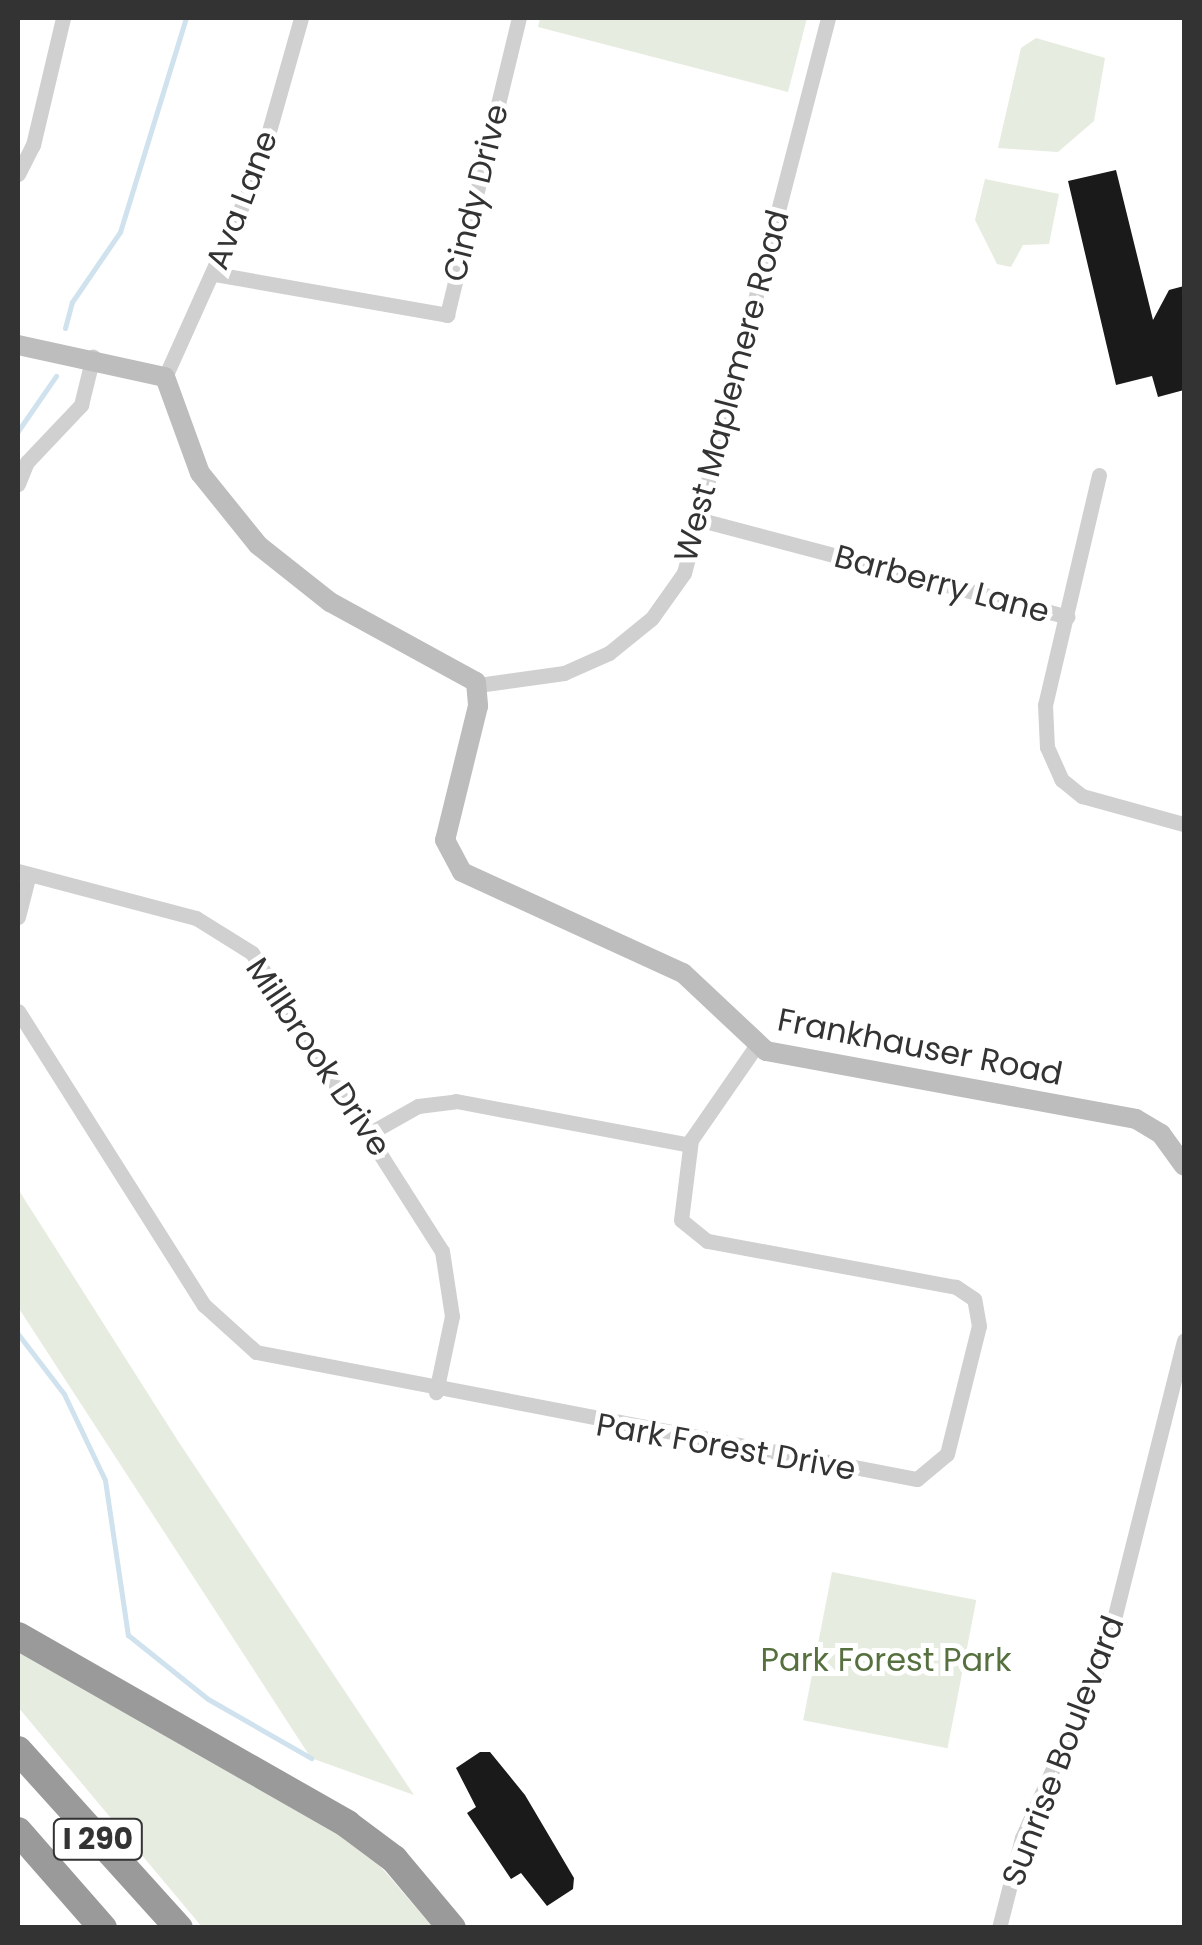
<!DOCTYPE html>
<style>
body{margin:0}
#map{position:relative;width:1202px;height:1945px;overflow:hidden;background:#fff;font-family:Poppins,sans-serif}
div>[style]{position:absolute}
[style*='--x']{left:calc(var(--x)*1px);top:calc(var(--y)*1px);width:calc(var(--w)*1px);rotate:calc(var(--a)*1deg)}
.green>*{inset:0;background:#e6ecdf;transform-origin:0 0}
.stream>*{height:5px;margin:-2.5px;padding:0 2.5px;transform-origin:2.5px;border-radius:2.5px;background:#cfe2ee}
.building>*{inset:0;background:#1a1a1a}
.street>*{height:15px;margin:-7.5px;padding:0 7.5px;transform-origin:7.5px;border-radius:7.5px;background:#d0d0d0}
.secondary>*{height:20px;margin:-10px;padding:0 10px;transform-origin:10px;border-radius:10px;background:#bdbdbd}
.highway>*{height:28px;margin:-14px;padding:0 14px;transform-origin:14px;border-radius:14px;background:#9a9a9a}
span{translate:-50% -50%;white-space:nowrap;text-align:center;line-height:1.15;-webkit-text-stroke:10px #fff;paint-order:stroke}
.shield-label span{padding:2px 8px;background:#fff;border:2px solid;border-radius:8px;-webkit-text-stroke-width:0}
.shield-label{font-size:30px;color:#333;font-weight:700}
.street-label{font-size:32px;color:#333}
.park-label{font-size:32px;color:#56703f}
.frame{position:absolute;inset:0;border:20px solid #333;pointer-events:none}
</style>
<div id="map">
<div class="green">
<i style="clip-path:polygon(540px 18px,807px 18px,788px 92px,538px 27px)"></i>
<i style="clip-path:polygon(1036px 38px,1105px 58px,1094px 121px,1058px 152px,998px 148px,1021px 48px)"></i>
<i style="clip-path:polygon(985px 179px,1059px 194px,1049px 244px,1023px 245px,1011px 267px,997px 264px,975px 220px)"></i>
<i style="clip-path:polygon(18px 1189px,178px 1441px,414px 1795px,311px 1758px,18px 1307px)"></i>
<i style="left:832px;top:1572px;width:147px;height:151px;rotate:11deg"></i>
<i style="clip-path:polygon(18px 1641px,361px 1844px,433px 1927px,202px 1927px,18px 1707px)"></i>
</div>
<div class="stream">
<i style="--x:65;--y:328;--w:27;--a:-75"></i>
<i style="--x:72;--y:302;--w:85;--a:-55.6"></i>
<i style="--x:120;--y:232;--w:224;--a:-72.9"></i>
<i style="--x:18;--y:431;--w:67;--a:-55.4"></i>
<i style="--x:18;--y:1334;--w:76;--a:52.5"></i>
<i style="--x:64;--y:1394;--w:95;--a:64.5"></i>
<i style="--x:105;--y:1480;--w:157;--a:81.6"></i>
<i style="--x:128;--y:1635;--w:102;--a:38.7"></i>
<i style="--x:208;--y:1699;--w:119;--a:29.8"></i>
</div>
<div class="building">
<i style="clip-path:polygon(1116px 170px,1153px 320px,1169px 290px,1184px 286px,1184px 390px,1158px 397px,1152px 376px,1116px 385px,1068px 181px)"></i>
<i style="clip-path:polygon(480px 1752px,490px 1752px,525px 1795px,574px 1878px,573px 1889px,547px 1906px,521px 1873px,511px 1879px,467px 1813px,476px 1807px,456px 1768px)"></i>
</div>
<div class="street">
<i style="--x:18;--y:174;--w:33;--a:-63"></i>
<i style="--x:33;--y:145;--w:130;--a:-76.7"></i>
<i style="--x:215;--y:274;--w:236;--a:10"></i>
<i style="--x:447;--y:315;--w:306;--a:-76.4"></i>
<i style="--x:165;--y:377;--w:227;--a:-65.8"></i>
<i style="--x:258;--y:170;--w:158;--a:-74.2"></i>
<i style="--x:1099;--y:475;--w:236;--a:103.2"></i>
<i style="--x:1045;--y:705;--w:42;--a:87.3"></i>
<i style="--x:1047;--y:747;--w:36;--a:66"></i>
<i style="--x:1062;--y:780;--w:26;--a:39"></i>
<i style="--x:1082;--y:796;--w:106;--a:15.4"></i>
<i style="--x:18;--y:484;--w:24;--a:-68"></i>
<i style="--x:27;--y:462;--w:79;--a:-46.5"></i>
<i style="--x:81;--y:405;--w:50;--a:-76.2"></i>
<i style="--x:701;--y:520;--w:379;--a:14.8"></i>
<i style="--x:478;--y:685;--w:87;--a:-7.9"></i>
<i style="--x:564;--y:673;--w:49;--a:-24"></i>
<i style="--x:609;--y:653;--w:55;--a:-39.1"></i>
<i style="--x:652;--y:618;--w:55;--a:-54.6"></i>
<i style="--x:684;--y:573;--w:573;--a:-75.45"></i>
<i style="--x:18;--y:871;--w:184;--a:14.8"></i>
<i style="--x:196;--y:918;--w:66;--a:32"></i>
<i style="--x:252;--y:953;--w:353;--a:57.5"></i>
<i style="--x:442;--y:1251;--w:66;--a:81.3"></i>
<i style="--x:452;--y:1316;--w:78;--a:101.9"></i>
<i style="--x:18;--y:917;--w:44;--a:-75.7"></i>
<i style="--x:18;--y:1011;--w:348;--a:57.7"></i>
<i style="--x:204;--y:1305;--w:70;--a:42.1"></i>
<i style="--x:256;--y:1352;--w:673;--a:10.88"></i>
<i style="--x:917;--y:1479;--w:39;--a:-40"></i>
<i style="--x:947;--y:1454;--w:132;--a:-76"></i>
<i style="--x:979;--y:1326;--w:27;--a:-100"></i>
<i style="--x:974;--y:1299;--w:22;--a:-146"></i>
<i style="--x:956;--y:1287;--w:253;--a:-169.5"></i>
<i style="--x:707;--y:1241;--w:33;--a:-141"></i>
<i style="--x:681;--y:1220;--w:81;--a:-82.9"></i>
<i style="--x:691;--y:1140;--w:114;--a:-55.3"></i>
<i style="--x:370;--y:1133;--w:55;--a:-29.4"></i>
<i style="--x:418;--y:1106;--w:38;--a:-7"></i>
<i style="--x:456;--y:1101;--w:238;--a:10.6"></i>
<i style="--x:999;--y:1928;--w:93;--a:-75.7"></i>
<i style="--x:1022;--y:1838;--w:209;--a:-66"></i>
<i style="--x:1107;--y:1647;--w:316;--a:-75.9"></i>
</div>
<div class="secondary">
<i style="--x:18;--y:345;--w:150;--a:12.3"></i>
<i style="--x:165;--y:377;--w:102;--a:70"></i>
<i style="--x:200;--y:473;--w:92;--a:51.1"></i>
<i style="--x:258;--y:545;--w:92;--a:38.4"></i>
<i style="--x:330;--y:602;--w:166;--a:28.7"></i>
<i style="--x:476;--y:682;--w:24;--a:85"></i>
<i style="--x:478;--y:706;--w:138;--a:103.8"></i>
<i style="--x:445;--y:840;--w:36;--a:62"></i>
<i style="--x:462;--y:872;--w:243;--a:24.6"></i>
<i style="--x:683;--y:973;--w:114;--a:43.2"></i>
<i style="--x:766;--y:1051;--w:376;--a:10.4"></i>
<i style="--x:1136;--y:1119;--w:29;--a:31"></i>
<i style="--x:1161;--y:1134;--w:39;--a:54"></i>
</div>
<div class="highway">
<i style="--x:18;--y:1636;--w:379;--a:29.7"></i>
<i style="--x:347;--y:1824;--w:59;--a:36.7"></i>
<i style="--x:394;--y:1859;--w:90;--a:50"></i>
<i style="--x:18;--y:1750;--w:240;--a:47.9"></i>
<i style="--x:18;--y:1831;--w:129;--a:48.8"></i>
</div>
<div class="shield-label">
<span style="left:98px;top:1839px">I 290</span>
</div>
<div class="street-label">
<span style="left:476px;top:193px;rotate:-76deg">Cindy Drive</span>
<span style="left:242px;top:200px;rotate:-69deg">Ava Lane</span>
<span style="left:732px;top:386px;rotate:-75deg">West Maplemere Road</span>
<span style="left:942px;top:584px;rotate:15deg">Barberry Lane</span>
<span style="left:920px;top:1047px;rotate:11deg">Frankhauser Road</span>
<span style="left:318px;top:1057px;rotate:56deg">Millbrook Drive</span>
<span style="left:726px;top:1447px;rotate:10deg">Park Forest Drive</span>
<span style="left:1063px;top:1751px;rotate:-69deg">Sunrise Boulevard</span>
</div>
<div class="park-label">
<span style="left:886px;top:1660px">Park Forest Park</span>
</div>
<div class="frame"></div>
</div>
